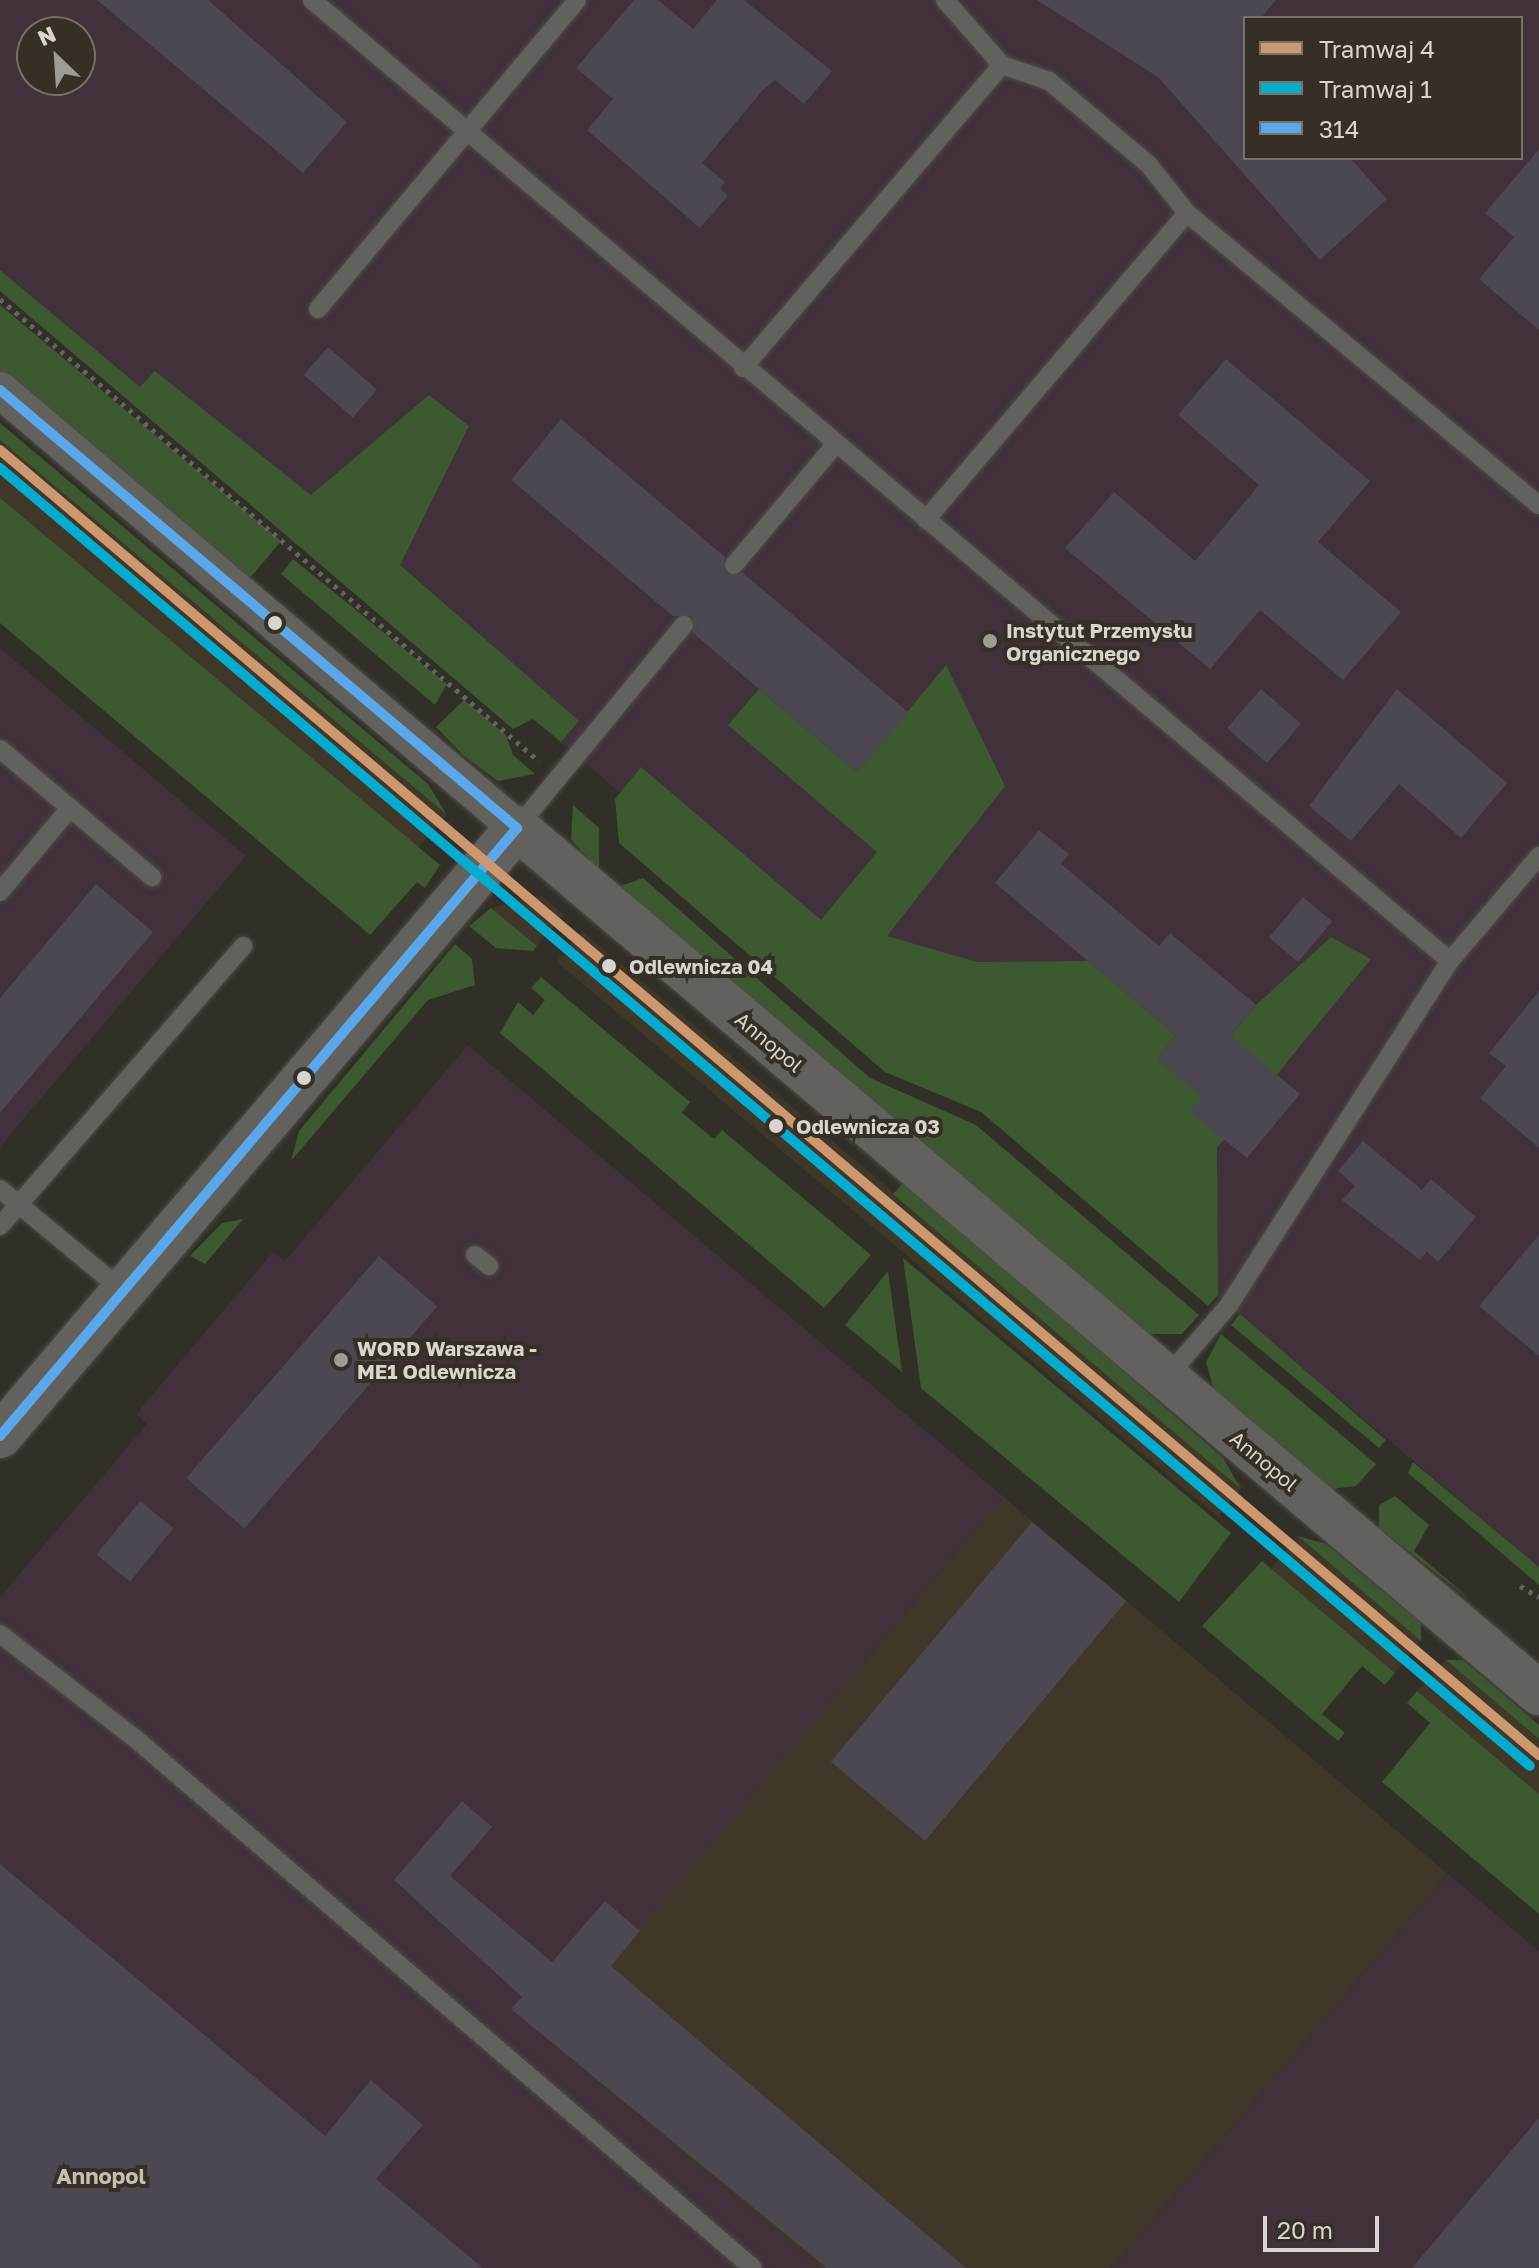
<!DOCTYPE html>
<meta charset="utf-8">
<style>
body{margin:0}
#map{position:relative;width:1539px;height:2268px;overflow:hidden;background:#322e28;font-family:"Golos Text",sans-serif}
div>[style]{position:absolute}
[style*='--x']{left:calc(var(--x)*1px);top:calc(var(--y)*1px);width:calc(var(--w)*1px);rotate:calc(var(--a)*1deg)}
.commercial>*{inset:0;background:#40313a}
.built>*{inset:0;background:#3f3728;transform-origin:0 0}
.green>*{inset:0;background:#3d592f;transform-origin:0 0}
.building>*{inset:0;background:#4c4751;transform-origin:0 0}
.path>*{height:5px;margin-top:-2.5px;transform-origin:0;background:repeating-linear-gradient(90deg,#65635f 0 4px,transparent 0 10px)}
.roads{filter:drop-shadow(0 0 2px #4e4c47) drop-shadow(0 0 2px #4e4c47)}
.service>*{height:18px;margin:-9px;padding:0 9px;transform-origin:9px;border-radius:9px;background:#63615d}
.minor>*{height:36px;margin:-18px;padding:0 18px;transform-origin:18px;border-radius:18px;background:#63615d}
.tertiary>*{height:44px;margin:-22px;padding:0 22px;transform-origin:22px;border-radius:22px;background:#63615d}
.bus-1>*{height:10px;margin:-5px;padding:0 5px;transform-origin:5px;border-radius:5px;background:#5aa8eb}
.tram-1>*{height:10px;margin:-5px;padding:0 5px;transform-origin:5px;border-radius:5px;background:#cd976f}
.tram-2>*{height:10px;margin:-5px;padding:0 5px;transform-origin:5px;border-radius:5px;background:#06acd0}
.dots>*{width:22px;height:22px;translate:-50% -50%;box-sizing:border-box;border:4px solid #352f25;border-radius:50%}
span{translate:-50% -50%;white-space:nowrap;text-align:center;line-height:1.15;-webkit-text-stroke:8px #352f25;paint-order:stroke}
.poi-label{font-size:20px;color:#d8d4ce;font-weight:700}
.left{translate:0 -50%;text-align:left}
.stop-label{font-size:20px;color:#d8d4ce;font-weight:700}
.street-label{font-size:20px;color:#d8d4ce}
.neighbourhood-label{font-size:22px;color:#c5beb2;font-weight:700}
.legend{position:absolute;left:1243px;top:16px;width:280px;height:144px;box-sizing:border-box;background:#352f25;border:2px solid #767169;margin:0;padding:10px 14px;list-style:none;font-size:24px;color:#d8d4ce}
.legend li{display:flex;align-items:center;gap:16px;height:40px}
.legend b{width:40px;border:2px solid #767169}
.north{position:absolute;left:16px;top:16px;width:80px;height:80px;box-sizing:border-box;background:#352f25;border:2px solid #767169;border-radius:50%;rotate:335deg;font-size:22px;font-weight:700;line-height:32px;text-align:center;color:#d8d4ce}
.north::after{content:'';display:block;margin:auto;width:28px;height:36px;background:#9e9a94;clip-path:polygon(50% 0,100% 100%,50% 72%,0 100%)}
.scale{position:absolute;left:1263px;top:2216px;width:116px;height:36px;box-sizing:border-box;border:4px solid #d8d4ce;border-top:0;padding-left:10px;font-size:24px;line-height:28px;white-space:nowrap;color:#d8d4ce;-webkit-text-stroke:6px #352f25;paint-order:stroke}
</style>
<div id="map">
<div class="commercial">
<i style="clip-path:polygon(evenodd,0 0,1539px 0,1539px 1567px,0 270px,0 0,1245px 18px,1521px 18px,1521px 158px,1245px 158px,1245px 18px,0 0,32px 32px,80px 32px,80px 80px,32px 80px,32px 32px)"></i>
<i style="clip-path:polygon(0 648px,246px 856px,0 1147px)"></i>
<i style="clip-path:polygon(468px 1045px,1004px 1497px,548px 2040px,821px 2268px,0 2268px,0 1597px,147px 1424px,136px 1414px,273px 1252px,285px 1261px)"></i>
<i style="clip-path:polygon(1448px 1874px,1539px 1951px,1539px 2268px,1111px 2268px)"></i>
</div>
<div class="built">
<i style="left:0;top:440px;width:583px;height:54px;rotate:40deg"></i>
<i style="clip-path:polygon(541px 895px,564px 915px,537px 946px,491px 908px)"></i>
<i style="left:582px;top:931px;width:864px;height:40px;rotate:40deg"></i>
<i style="clip-path:polygon(1004px 1497px,1448px 1874px,1111px 2268px,821px 2268px,547px 2040px)"></i>
<i style="left:1298px;top:1536px;width:162px;height:44px;rotate:40deg"></i>
<i style="clip-path:polygon(1446px 1660px,1539px 1739px,1539px 1794px,1417px 1691px)"></i>
</div>
<div class="green">
<i style="clip-path:polygon(0 270px,140px 387px,155px 371px,311px 495px,429px 395px,469px 426px,400px 565px,579px 721px,561px 742px,533px 719px,513px 729px,0 291px)"></i>
<i style="left:0;top:305px;width:367px;height:53px;rotate:40deg"></i>
<i style="clip-path:polygon(0 423px,428px 784px,447px 815px,0 440px)"></i>
<i style="clip-path:polygon(0 498px,440px 865px,425px 888px,417px 882px,370px 935px,0 623px)"></i>
<i style="clip-path:polygon(293px 559px,447px 684px,435px 705px,281px 574px)"></i>
<i style="clip-path:polygon(946px 665px,1005px 786px,887px 936px,977px 962px,1088px 961px,1176px 1035px,1157px 1059px,1189px 1085px,1256px 1005px,1331px 937px,1371px 959px,1217px 1148px,1218px 1295px,1208px 1306px,981px 1112px,885px 1072px,619px 843px,615px 799px,641px 767px,821px 920px,877px 852px,728px 725px,759px 689px,857px 772px)"></i>
<i style="clip-path:polygon(464px 700px,506px 735px,513px 755px,535px 774px,498px 781px,464px 756px,436px 727px)"></i>
<i style="clip-path:polygon(573px 805px,599px 828px,599px 871px,571px 839px)"></i>
<i style="clip-path:polygon(643px 878px,870px 1078px,976px 1125px,1199px 1315px,1182px 1334px,1147px 1334px,618px 887px)"></i>
<i style="clip-path:polygon(491px 908px,537px 946px,533px 951px,496px 948px,469px 926px)"></i>
<i style="clip-path:polygon(455px 944px,472px 959px,475px 985px,428px 1000px,291px 1161px,299px 1131px)"></i>
<i style="clip-path:polygon(541px 977px,690px 1102px,682px 1113px,714px 1139px,722px 1130px,871px 1255px,824px 1308px,500px 1033px,518px 1002px,533px 1015px,545px 1000px,531px 988px)"></i>
<i style="clip-path:polygon(905px 1181px,1223px 1458px,1241px 1489px,893px 1194px)"></i>
<i style="clip-path:polygon(243px 1219px,205px 1264px,190px 1256px,222px 1223px)"></i>
<i style="clip-path:polygon(903px 1258px,1231px 1533px,1179px 1602px,921px 1388px)"></i>
<i style="clip-path:polygon(888px 1271px,902px 1372px,845px 1325px)"></i>
<i style="clip-path:polygon(1240px 1314px,1386px 1440px,1379px 1448px,1231px 1325px)"></i>
<i style="clip-path:polygon(1221px 1334px,1376px 1464px,1356px 1486px,1331px 1489px,1214px 1390px,1206px 1362px)"></i>
<i style="clip-path:polygon(1413px 1462px,1539px 1567px,1539px 1585px,1408px 1473px)"></i>
<i style="clip-path:polygon(1395px 1496px,1429px 1525px,1414px 1551px,1472px 1601px,1379px 1528px,1379px 1505px)"></i>
<i style="clip-path:polygon(1298px 1536px,1326px 1544px,1421px 1623px,1421px 1641px)"></i>
<i style="clip-path:polygon(1262px 1561px,1395px 1673px,1385px 1685px,1362px 1666px,1322px 1714px,1345px 1733px,1338px 1741px,1202px 1626px)"></i>
<i style="clip-path:polygon(1446px 1660px,1463px 1660px,1539px 1725px,1539px 1739px)"></i>
<i style="clip-path:polygon(1417px 1691px,1539px 1794px,1539px 1914px,1382px 1782px,1430px 1723px,1407px 1703px)"></i>
</div>
<div class="building">
<i style="clip-path:polygon(97px 0,208px 0,347px 122px,303px 173px)"></i>
<i style="clip-path:polygon(634px 0,658px 0,693px 29px,717px 0,744px 0,832px 71px,804px 104px,775px 80px,762px 91px,702px 163px,725px 182px,720px 188px,728px 196px,700px 228px,587px 130px,613px 99px,576px 68px)"></i>
<i style="clip-path:polygon(1037px 0,1276px 0,1261px 18px,1245px 18px,1245px 158px,1350px 158px,1387px 199px,1320px 260px,1158px 77px)"></i>
<i style="clip-path:polygon(1539px 149px,1539px 330px,1479px 279px,1514px 237px,1485px 213px)"></i>
<i style="left:328px;top:347px;width:65px;height:37px;rotate:41deg"></i>
<i style="clip-path:polygon(1226px 359px,1370px 481px,1318px 542px,1401px 612px,1343px 680px,1260px 610px,1210px 669px,1065px 548px,1114px 492px,1195px 561px,1259px 485px,1178px 415px)"></i>
<i style="clip-path:polygon(561px 419px,725px 557px,726px 574px,743px 573px,908px 712px,857px 772px,693px 633px,692px 616px,673px 616px,511px 480px)"></i>
<i style="left:1261px;top:689px;width:53px;height:52px;rotate:41deg"></i>
<i style="clip-path:polygon(1397px 689px,1507px 783px,1461px 838px,1399px 784px,1351px 841px,1309px 806px)"></i>
<i style="clip-path:polygon(1039px 830px,1069px 854px,1061px 864px,1159px 946px,1170px 933px,1256px 1005px,1230px 1036px,1300px 1094px,1247px 1158px,1190px 1112px,1202px 1097px,1157px 1059px,1176px 1035px,995px 883px)"></i>
<i style="clip-path:polygon(96px 884px,153px 932px,0 1113px,0 998px)"></i>
<i style="left:1303px;top:897px;width:38px;height:53px;rotate:40deg"></i>
<i style="clip-path:polygon(1539px 991px,1539px 1148px,1480px 1098px,1506px 1066px,1489px 1053px)"></i>
<i style="clip-path:polygon(1363px 1141px,1422px 1190px,1431px 1179px,1476px 1217px,1438px 1262px,1427px 1252px,1420px 1260px,1342px 1200px,1355px 1186px,1338px 1171px)"></i>
<i style="clip-path:polygon(1539px 1235px,1539px 1356px,1479px 1306px)"></i>
<i style="left:379px;top:1256px;width:77px;height:294px;rotate:41deg"></i>
<i style="left:140px;top:1501px;width:43px;height:69px;rotate:39deg"></i>
<i style="left:1032px;top:1522px;width:123px;height:313px;rotate:40deg"></i>
<i style="clip-path:polygon(462px 1801px,492px 1827px,450px 1876px,552px 1962px,605px 1901px,640px 1931px,611px 1966px,966px 2268px,827px 2268px,511px 2009px,522px 1997px,394px 1880px)"></i>
<i style="clip-path:polygon(0 1864px,325px 2136px,371px 2080px,423px 2125px,376px 2179px,483px 2268px,0 2268px)"></i>
<i style="clip-path:polygon(1539px 2118px,1539px 2268px,1412px 2268px)"></i>
</div>
<div class="path">
<i style="--x:0;--y:299;--w:710;--a:40.6"></i>
<i style="--x:1520;--y:1586;--w:22;--a:30"></i>
</div>
<div class="roads">
<div class="service">
<i style="--x:312;--y:0;--w:1489;--a:40.18"></i>
<i style="--x:945;--y:0;--w:86;--a:48.8"></i>
<i style="--x:1187;--y:213;--w:457;--a:39.7"></i>
<i style="--x:318;--y:309;--w:403;--a:-50"></i>
<i style="--x:743;--y:368;--w:399;--a:-49.5"></i>
<i style="--x:1002;--y:65;--w:50;--a:18.8"></i>
<i style="--x:1049;--y:81;--w:131;--a:40"></i>
<i style="--x:1149;--y:165;--w:61;--a:51.6"></i>
<i style="--x:1187;--y:213;--w:403;--a:130.4"></i>
<i style="--x:734;--y:565;--w:157;--a:-49.9"></i>
<i style="--x:0;--y:749;--w:199;--a:40.1"></i>
<i style="--x:517;--y:828;--w:263;--a:-50.6"></i>
<i style="--x:0;--y:892;--w:109;--a:-50.2"></i>
<i style="--x:0;--y:1189;--w:158;--a:39.6"></i>
<i style="--x:0;--y:1226;--w:371;--a:-49"></i>
<i style="--x:475;--y:1255;--w:18;--a:38"></i>
<i style="--x:1166;--y:1378;--w:96;--a:-49.2"></i>
<i style="--x:1229;--y:1305;--w:409;--a:-57.3"></i>
<i style="--x:1450;--y:961;--w:138;--a:-49.7"></i>
<i style="--x:0;--y:1634;--w:173;--a:37.7"></i>
<i style="--x:137;--y:1740;--w:811;--a:40.6"></i>
</div>
<div class="minor">
<i style="--x:0;--y:390;--w:678;--a:40.27"></i>
</div>
<div class="tertiary">
<i style="--x:0;--y:1436;--w:798;--a:-49.62"></i>
<i style="--x:517;--y:828;--w:1339;--a:40.24"></i>
</div>
</div>
<div class="bus-1">
<i style="--x:0;--y:390;--w:678;--a:40.27"></i>
<i style="--x:0;--y:1436;--w:798;--a:-49.62"></i>
</div>
<div class="tram-1">
<i style="--x:0;--y:450;--w:2018;--a:40.3"></i>
</div>
<div class="tram-2">
<i style="--x:0;--y:468;--w:2006;--a:40.31"></i>
</div>
<div class="dots">
<i style="left:275px;top:623px;background:#d8d4ce"></i>
<i style="left:990px;top:641px;background:#9e9a94"></i>
<i style="left:609px;top:966px;background:#d8d4ce"></i>
<i style="left:304px;top:1078px;background:#d8d4ce"></i>
<i style="left:776px;top:1126px;background:#d8d4ce"></i>
<i style="left:341px;top:1360px;background:#9e9a94"></i>
</div>
<div class="poi-label">
<span class="left" style="left:1006px;top:642px">Instytut Przemysłu<br>Organicznego</span>
<span class="left" style="left:357px;top:1360px">WORD Warszawa -<br>ME1 Odlewnicza</span>
</div>
<div class="stop-label">
<span class="left" style="left:629px;top:966px">Odlewnicza 04</span>
<span class="left" style="left:796px;top:1126px">Odlewnicza 03</span>
</div>
<div class="street-label">
<span style="left:769px;top:1042px;rotate:40deg">Annopol</span>
<span style="left:1264px;top:1461px;rotate:40deg">Annopol</span>
</div>
<div class="neighbourhood-label">
<span style="left:101px;top:2176px">Annopol</span>
</div>
<ul class="legend">
<li><b style="height:10px;background:#cd976f"></b>Tramwaj 4</li>
<li><b style="height:10px;background:#06acd0"></b>Tramwaj 1</li>
<li><b style="height:10px;background:#5aa8eb"></b>314</li>
</ul>
<div class="north">N</div>
<div class="scale">20 m</div>
</div>
